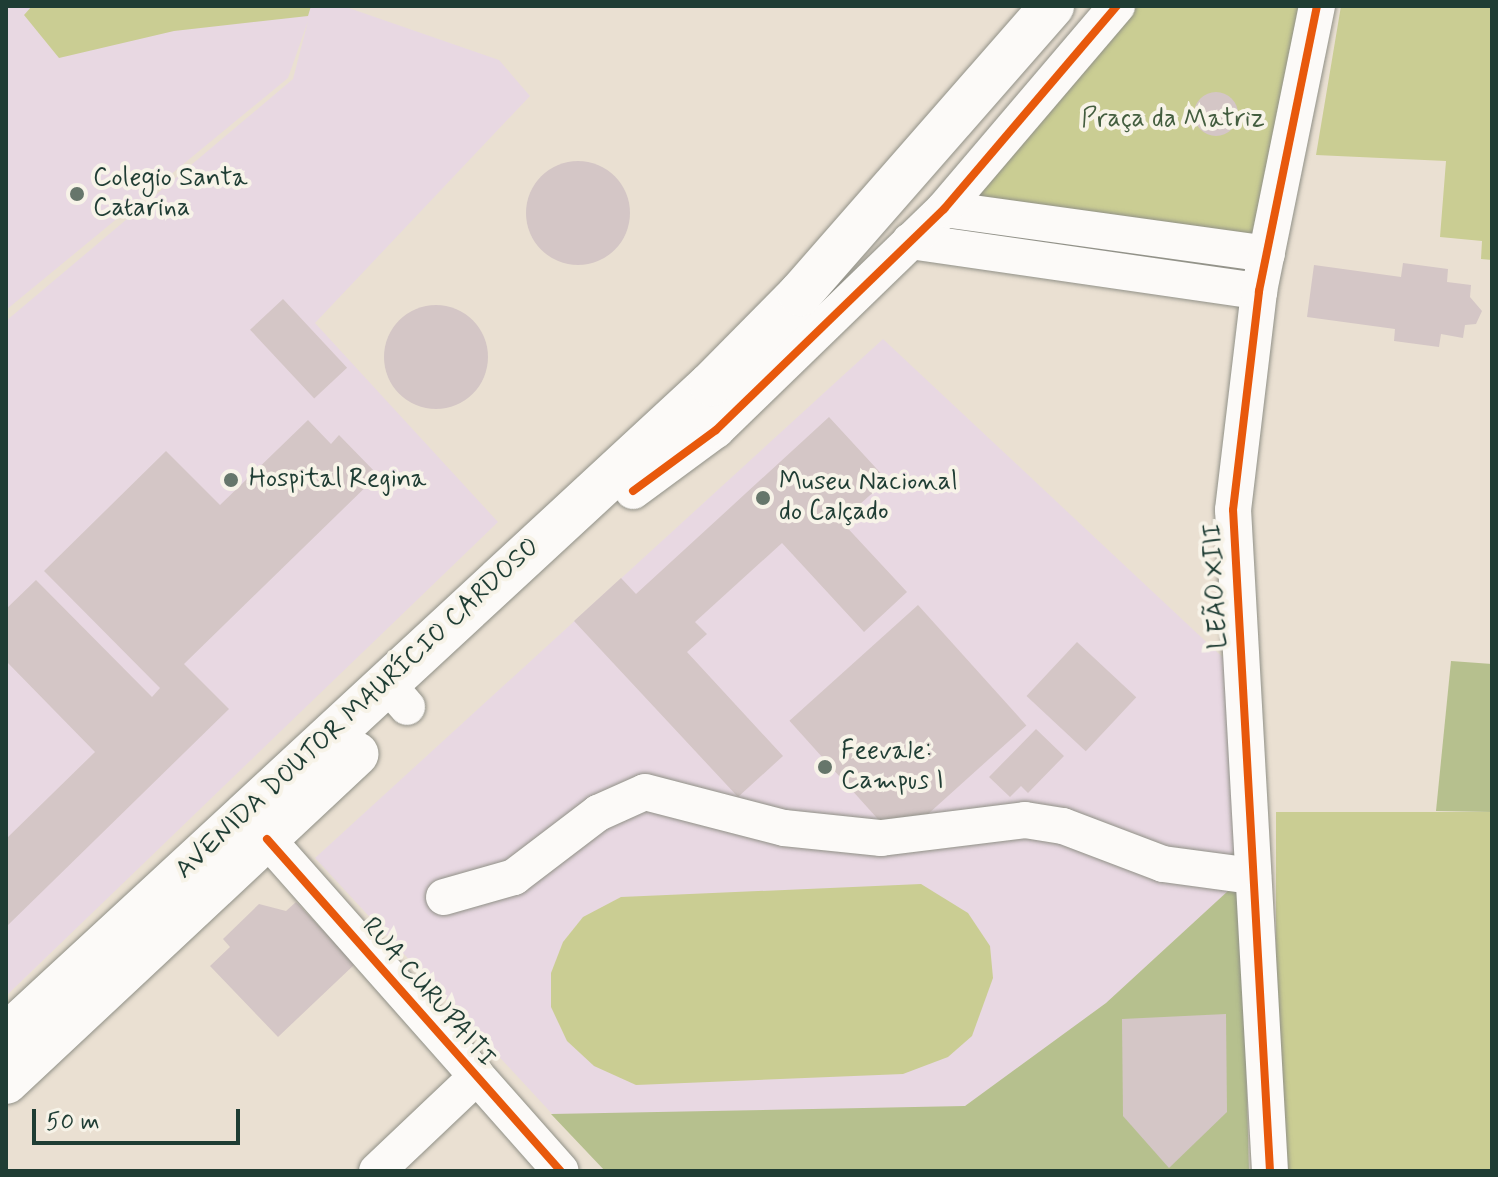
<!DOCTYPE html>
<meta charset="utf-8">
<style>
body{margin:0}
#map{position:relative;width:1498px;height:1177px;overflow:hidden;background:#eae0d2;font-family:Mynerve,sans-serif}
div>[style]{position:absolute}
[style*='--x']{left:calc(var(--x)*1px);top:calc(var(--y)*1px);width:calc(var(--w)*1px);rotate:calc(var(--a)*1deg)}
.built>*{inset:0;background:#e8d8e2}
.green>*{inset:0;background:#cacd93;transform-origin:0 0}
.forest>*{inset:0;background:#b6c08e}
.building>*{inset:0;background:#d4c6c6;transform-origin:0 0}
.round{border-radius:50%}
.roads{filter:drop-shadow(0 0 2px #909087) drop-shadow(0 0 2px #909087)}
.minor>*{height:36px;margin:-18px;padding:0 18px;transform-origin:18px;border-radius:18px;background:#fcfaf8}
.major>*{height:44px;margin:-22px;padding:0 22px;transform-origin:22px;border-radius:22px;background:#fcfaf8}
.cycleway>*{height:8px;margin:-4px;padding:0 4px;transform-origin:4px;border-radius:4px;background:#e8590c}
.dots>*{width:22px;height:22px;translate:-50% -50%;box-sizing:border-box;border:4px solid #f7f3e8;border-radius:50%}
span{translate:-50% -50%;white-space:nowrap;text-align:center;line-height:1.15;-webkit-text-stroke:8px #f7f3e8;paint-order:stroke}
.park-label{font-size:26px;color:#435d3f}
.poi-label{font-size:26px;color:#1f3d34}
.left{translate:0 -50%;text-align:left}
.street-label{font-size:26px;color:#1f3d34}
.frame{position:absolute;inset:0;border:8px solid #1f3d34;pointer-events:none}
.scale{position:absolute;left:32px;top:1109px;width:208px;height:36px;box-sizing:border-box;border:4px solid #1f3d34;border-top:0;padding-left:10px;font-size:24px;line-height:28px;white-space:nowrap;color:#1f3d34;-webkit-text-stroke:6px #f7f3e8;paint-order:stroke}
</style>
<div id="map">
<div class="built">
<i style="clip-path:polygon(6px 6px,343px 6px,499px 60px,530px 96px,315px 323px,498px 522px,6px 996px,6px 321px,293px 79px,308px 21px,288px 78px,6px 310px)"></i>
<i style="clip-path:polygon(883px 339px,1232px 666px,1249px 1171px,605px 1171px,315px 858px)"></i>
</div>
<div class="green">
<i style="clip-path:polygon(32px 6px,311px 6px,308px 16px,174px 31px,59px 58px,24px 15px)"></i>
<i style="clip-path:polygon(1122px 6px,1310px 6px,1262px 244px,958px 204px)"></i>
<i style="clip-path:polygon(1341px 6px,1492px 6px,1492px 260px,1481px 259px,1482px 241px,1440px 237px,1446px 161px,1316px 155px)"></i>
<i style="left:1492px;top:812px;width:359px;height:216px;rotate:90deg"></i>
<i style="clip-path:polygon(921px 884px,968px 913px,990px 946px,993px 978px,972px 1036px,948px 1057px,903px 1074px,636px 1085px,594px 1066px,567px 1041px,551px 1007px,551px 973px,563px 942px,583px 917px,621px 897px)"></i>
</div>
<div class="forest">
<i style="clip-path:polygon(1451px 661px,1492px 664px,1492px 812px,1436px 811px)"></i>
<i style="clip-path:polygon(1241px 879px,1249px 1171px,605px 1171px,551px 1114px,965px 1106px,1106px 1003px)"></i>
</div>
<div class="building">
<i class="round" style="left:1194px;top:92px;width:44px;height:44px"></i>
<i class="round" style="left:526px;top:161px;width:104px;height:104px"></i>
<i style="clip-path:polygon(1403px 263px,1448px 269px,1447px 282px,1471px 285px,1470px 297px,1482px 311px,1476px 324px,1465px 325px,1463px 338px,1441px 334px,1439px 347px,1394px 341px,1395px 329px,1307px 317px,1314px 265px,1401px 277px)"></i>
<i style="left:283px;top:299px;width:94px;height:45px;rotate:47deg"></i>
<i class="round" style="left:384px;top:305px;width:104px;height:104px"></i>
<i style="clip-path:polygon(829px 417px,887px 480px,841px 521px,907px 592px,864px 632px,782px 543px,695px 622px,707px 634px,687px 652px,783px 756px,738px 797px,574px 621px,621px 578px,636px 594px)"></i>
<i style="clip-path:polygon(308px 420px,331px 444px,339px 435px,378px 475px,184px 664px,229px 709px,6px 927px,6px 839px,95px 752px,6px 661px,6px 609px,36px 580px,152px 697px,160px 688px,44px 571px,166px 451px,220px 505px)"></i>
<i style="left:918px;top:605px;width:162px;height:173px;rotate:48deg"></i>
<i style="left:1077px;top:642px;width:81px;height:74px;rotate:43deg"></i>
<i style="clip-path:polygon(1036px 729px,1064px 756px,1028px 793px,1021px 786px,1010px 797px,989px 777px)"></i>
<i style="clip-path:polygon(296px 902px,355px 964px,278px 1037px,210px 966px,230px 947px,223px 939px,259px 904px,286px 911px)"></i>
<i style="clip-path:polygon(1226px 1014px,1227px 1112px,1169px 1168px,1123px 1116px,1122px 1019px)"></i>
</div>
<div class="roads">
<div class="minor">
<i style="--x:944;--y:209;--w:326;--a:7.9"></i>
<i style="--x:910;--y:241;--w:353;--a:8.2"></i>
<i style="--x:633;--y:491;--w:103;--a:-36.3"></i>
<i style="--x:716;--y:430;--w:318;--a:-44.1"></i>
<i style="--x:944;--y:209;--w:267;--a:-49.6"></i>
<i style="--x:388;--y:685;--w:29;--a:49"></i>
<i style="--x:267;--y:839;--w:443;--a:48.5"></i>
<i style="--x:444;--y:897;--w:73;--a:-15.9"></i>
<i style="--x:514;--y:877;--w:106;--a:-37.3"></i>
<i style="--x:598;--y:813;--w:51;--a:-24.1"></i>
<i style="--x:645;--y:792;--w:144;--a:14.5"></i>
<i style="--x:784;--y:828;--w:98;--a:5.9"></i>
<i style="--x:881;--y:838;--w:145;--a:-7.1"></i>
<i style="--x:1025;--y:820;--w:38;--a:9"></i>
<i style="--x:1063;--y:826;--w:107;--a:20.8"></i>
<i style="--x:1163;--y:864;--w:91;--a:7.6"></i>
<i style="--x:377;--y:1171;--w:137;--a:-43.5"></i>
<i style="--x:1270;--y:1171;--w:662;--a:-93.2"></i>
<i style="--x:1233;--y:510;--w:221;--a:-83.2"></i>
<i style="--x:1259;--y:291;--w:291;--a:-78.5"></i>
</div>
<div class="major">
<i style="--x:6;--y:1036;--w:960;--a:-42.76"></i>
<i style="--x:711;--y:384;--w:127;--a:-45.3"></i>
<i style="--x:800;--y:294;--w:383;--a:-48.8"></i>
<i style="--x:6;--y:1082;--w:480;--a:-43.1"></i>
</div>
</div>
<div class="cycleway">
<i style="--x:633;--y:491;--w:103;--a:-36.3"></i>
<i style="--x:716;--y:430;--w:318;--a:-44.1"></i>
<i style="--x:944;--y:209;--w:267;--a:-49.6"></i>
<i style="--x:267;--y:839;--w:443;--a:48.5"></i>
<i style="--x:1270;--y:1171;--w:662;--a:-93.2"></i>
<i style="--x:1233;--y:510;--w:221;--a:-83.2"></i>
<i style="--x:1259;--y:291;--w:291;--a:-78.5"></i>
</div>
<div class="dots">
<i style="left:77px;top:194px;background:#66766b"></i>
<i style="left:231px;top:480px;background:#66766b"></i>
<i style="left:763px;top:498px;background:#66766b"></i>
<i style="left:825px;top:767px;background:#66766b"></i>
</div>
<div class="park-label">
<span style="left:1173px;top:120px">Praça da Matriz</span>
</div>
<div class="poi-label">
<span class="left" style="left:93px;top:194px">Colegio Santa<br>Catarina</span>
<span class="left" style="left:249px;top:480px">Hospital Regina</span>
<span class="left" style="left:779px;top:498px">Museu Nacional<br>do Calçado</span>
<span class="left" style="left:841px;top:767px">Feevale:<br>Campus I</span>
</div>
<div class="street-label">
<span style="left:1217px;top:586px;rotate:-93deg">LEÃO XIII</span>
<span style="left:358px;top:709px;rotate:-43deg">AVENIDA DOUTOR MAURÍCIO CARDOSO</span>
<span style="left:428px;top:993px;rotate:49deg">RUA CURUPAITI</span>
</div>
<div class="frame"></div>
<div class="scale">50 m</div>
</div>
